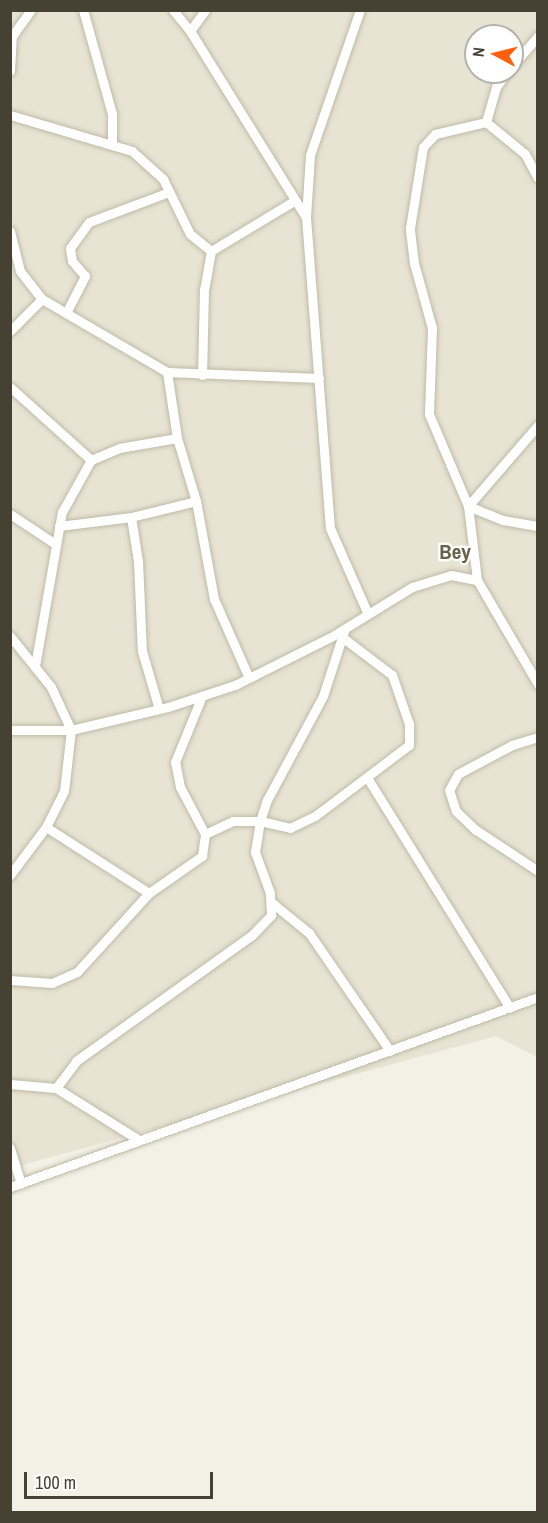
<!DOCTYPE html>
<style>
body{margin:0}
#map{position:relative;width:548px;height:1523px;overflow:hidden;background:#f3f1e5;font-family:"Archivo Narrow",sans-serif}
div>[style]{position:absolute}
[style*='--x']{left:calc(var(--x)*1px);top:calc(var(--y)*1px);width:calc(var(--w)*1px);rotate:calc(var(--a)*1deg)}
.residential>*{inset:0;background:#e7e4d3}
.roads{filter:drop-shadow(0 0 2px #bebba7) drop-shadow(0 0 2px #bebba7)}
.minor>*{height:9px;margin:-4.5px;padding:0 4.5px;transform-origin:4.5px;border-radius:4.5px;background:#fff}
span{translate:-50% -50%;white-space:nowrap;text-align:center;line-height:1.15;-webkit-text-stroke:4.5px #fff;paint-order:stroke}
.district-label{font-size:21px;color:#68624b;font-weight:700}
.frame{position:absolute;inset:0;border:12px solid #454234;pointer-events:none}
.north{position:absolute;left:464px;top:24px;width:60px;height:60px;box-sizing:border-box;background:#fff;border:2px solid #b5b3ae;border-radius:50%;rotate:277deg;font-size:16px;font-weight:700;line-height:24px;text-align:center;color:#454234}
.north::after{content:'';display:block;margin:auto;width:21px;height:27px;background:#ff6010;clip-path:polygon(50% 0,100% 100%,50% 72%,0 100%)}
.scale{position:absolute;left:24px;top:1472px;width:189px;height:27px;box-sizing:border-box;border:3px solid #454234;border-top:0;padding-left:8px;font-size:18px;line-height:21px;white-space:nowrap;color:#454234;-webkit-text-stroke:4px #fff;paint-order:stroke}
</style>
<div id="map">
<div class="residential">
<i style="clip-path:polygon(evenodd,11px 11px,537px 11px,537px 1057px,496px 1036px,11px 1168px,11px 11px,476px 36px,512px 36px,512px 72px,476px 72px,476px 36px)"></i>
</div>
<div class="roads">
<div class="minor">
<i style="--x:83;--y:10;--w:108;--a:74.4"></i>
<i style="--x:112;--y:114;--w:30;--a:90"></i>
<i style="--x:173;--y:10;--w:27;--a:51"></i>
<i style="--x:190;--y:31;--w:219;--a:58.1"></i>
<i style="--x:306;--y:217;--w:312;--a:85.6"></i>
<i style="--x:330;--y:528;--w:94;--a:66.2"></i>
<i style="--x:190;--y:31;--w:26;--a:-54"></i>
<i style="--x:512;--y:66;--w:40;--a:-49"></i>
<i style="--x:10;--y:71;--w:35;--a:-87"></i>
<i style="--x:12;--y:36;--w:32;--a:-54"></i>
<i style="--x:10;--y:115;--w:127;--a:16.4"></i>
<i style="--x:132;--y:151;--w:42;--a:42.1"></i>
<i style="--x:163;--y:179;--w:61;--a:63.9"></i>
<i style="--x:190;--y:234;--w:27;--a:39"></i>
<i style="--x:211;--y:251;--w:39;--a:100"></i>
<i style="--x:204;--y:289;--w:86;--a:91.3"></i>
<i style="--x:486;--y:122;--w:36;--a:-74"></i>
<i style="--x:496;--y:87;--w:19;--a:-54"></i>
<i style="--x:306;--y:217;--w:62;--a:-86.3"></i>
<i style="--x:310;--y:155;--w:153;--a:-71"></i>
<i style="--x:10;--y:231;--w:41;--a:76"></i>
<i style="--x:20;--y:271;--w:36;--a:52"></i>
<i style="--x:42;--y:299;--w:145;--a:30.3"></i>
<i style="--x:167;--y:372;--w:152;--a:2.3"></i>
<i style="--x:211;--y:251;--w:97;--a:-31.1"></i>
<i style="--x:66;--y:313;--w:42;--a:-62.8"></i>
<i style="--x:85;--y:276;--w:20;--a:-131"></i>
<i style="--x:72;--y:261;--w:13;--a:-99"></i>
<i style="--x:70;--y:248;--w:32;--a:-54"></i>
<i style="--x:89;--y:222;--w:85;--a:-20.6"></i>
<i style="--x:10;--y:331;--w:45;--a:-45"></i>
<i style="--x:167;--y:372;--w:67;--a:81.4"></i>
<i style="--x:177;--y:438;--w:66;--a:73.2"></i>
<i style="--x:196;--y:501;--w:100;--a:79.6"></i>
<i style="--x:214;--y:599;--w:86;--a:66.1"></i>
<i style="--x:10;--y:387;--w:109;--a:42"></i>
<i style="--x:538;--y:425;--w:107;--a:130.8"></i>
<i style="--x:468;--y:506;--w:38;--a:22"></i>
<i style="--x:503;--y:520;--w:36;--a:10"></i>
<i style="--x:10;--y:514;--w:53;--a:33.4"></i>
<i style="--x:131;--y:517;--w:45;--a:81"></i>
<i style="--x:138;--y:561;--w:90;--a:87.5"></i>
<i style="--x:142;--y:651;--w:60;--a:73.7"></i>
<i style="--x:59;--y:526;--w:73;--a:-7.1"></i>
<i style="--x:131;--y:517;--w:67;--a:-13.8"></i>
<i style="--x:477;--y:580;--w:75;--a:-96.9"></i>
<i style="--x:468;--y:506;--w:100;--a:-113"></i>
<i style="--x:429;--y:414;--w:86;--a:-88"></i>
<i style="--x:432;--y:328;--w:67;--a:-105.5"></i>
<i style="--x:414;--y:263;--w:35;--a:-97"></i>
<i style="--x:410;--y:228;--w:82;--a:-80.9"></i>
<i style="--x:423;--y:147;--w:18;--a:-47"></i>
<i style="--x:435;--y:134;--w:52;--a:-13.2"></i>
<i style="--x:486;--y:122;--w:50;--a:39.4"></i>
<i style="--x:525;--y:154;--w:27;--a:62"></i>
<i style="--x:10;--y:636;--w:65;--a:51.2"></i>
<i style="--x:51;--y:687;--w:47;--a:65.1"></i>
<i style="--x:71;--y:730;--w:61;--a:96.5"></i>
<i style="--x:64;--y:791;--w:40;--a:116.6"></i>
<i style="--x:46;--y:827;--w:60;--a:126.9"></i>
<i style="--x:35;--y:666;--w:156;--a:-80.1"></i>
<i style="--x:62;--y:512;--w:60;--a:-60.9"></i>
<i style="--x:91;--y:460;--w:30;--a:-23"></i>
<i style="--x:119;--y:448;--w:59;--a:-9.8"></i>
<i style="--x:10;--y:730;--w:61;--a:0"></i>
<i style="--x:71;--y:730;--w:100;--a:-13.3"></i>
<i style="--x:168;--y:707;--w:71;--a:-18.2"></i>
<i style="--x:235;--y:685;--w:107;--a:-26.6"></i>
<i style="--x:331;--y:637;--w:95;--a:-31.7"></i>
<i style="--x:412;--y:587;--w:41;--a:-17.1"></i>
<i style="--x:451;--y:575;--w:26;--a:11"></i>
<i style="--x:477;--y:580;--w:121;--a:59.6"></i>
<i style="--x:538;--y:737;--w:27;--a:163"></i>
<i style="--x:512;--y:745;--w:61;--a:151.8"></i>
<i style="--x:458;--y:774;--w:18;--a:119"></i>
<i style="--x:449;--y:790;--w:22;--a:72"></i>
<i style="--x:456;--y:811;--w:28;--a:44"></i>
<i style="--x:476;--y:830;--w:74;--a:33.5"></i>
<i style="--x:368;--y:779;--w:269;--a:58.2"></i>
<i style="--x:46;--y:827;--w:122;--a:32.7"></i>
<i style="--x:205;--y:834;--w:31;--a:-25"></i>
<i style="--x:233;--y:821;--w:27;--a:0"></i>
<i style="--x:260;--y:821;--w:31;--a:13"></i>
<i style="--x:290;--y:828;--w:28;--a:-26"></i>
<i style="--x:315;--y:816;--w:118;--a:-37.1"></i>
<i style="--x:409;--y:745;--w:21;--a:-90"></i>
<i style="--x:409;--y:724;--w:52;--a:-109.1"></i>
<i style="--x:392;--y:675;--w:63;--a:-142.8"></i>
<i style="--x:271;--y:902;--w:49;--a:39.2"></i>
<i style="--x:309;--y:933;--w:143;--a:55.5"></i>
<i style="--x:10;--y:980;--w:42;--a:4.1"></i>
<i style="--x:52;--y:983;--w:27;--a:-24"></i>
<i style="--x:77;--y:972;--w:107;--a:-47.7"></i>
<i style="--x:149;--y:893;--w:65;--a:-34.9"></i>
<i style="--x:202;--y:856;--w:22;--a:-82"></i>
<i style="--x:205;--y:834;--w:53;--a:-118"></i>
<i style="--x:180;--y:787;--w:25;--a:-101"></i>
<i style="--x:175;--y:762;--w:71;--a:-67.8"></i>
<i style="--x:10;--y:1084;--w:46;--a:5"></i>
<i style="--x:56;--y:1088;--w:98;--a:32.1"></i>
<i style="--x:56;--y:1088;--w:34;--a:-53"></i>
<i style="--x:76;--y:1061;--w:216;--a:-35.6"></i>
<i style="--x:252;--y:935;--w:28;--a:-46"></i>
<i style="--x:271;--y:915;--w:22;--a:-93"></i>
<i style="--x:270;--y:893;--w:44;--a:-110.1"></i>
<i style="--x:255;--y:852;--w:31;--a:-81"></i>
<i style="--x:260;--y:821;--w:22;--a:-72"></i>
<i style="--x:267;--y:800;--w:118;--a:-61.7"></i>
<i style="--x:323;--y:696;--w:71;--a:-72.1"></i>
<i style="--x:10;--y:1148;--w:37;--a:73"></i>
<i style="--x:10;--y:1187;--w:561;--a:-19.79"></i>
</div>
</div>
<div class="district-label">
<span style="left:455px;top:552px">Bey</span>
</div>
<div class="frame"></div>
<div class="north">N</div>
<div class="scale">100 m</div>
</div>
